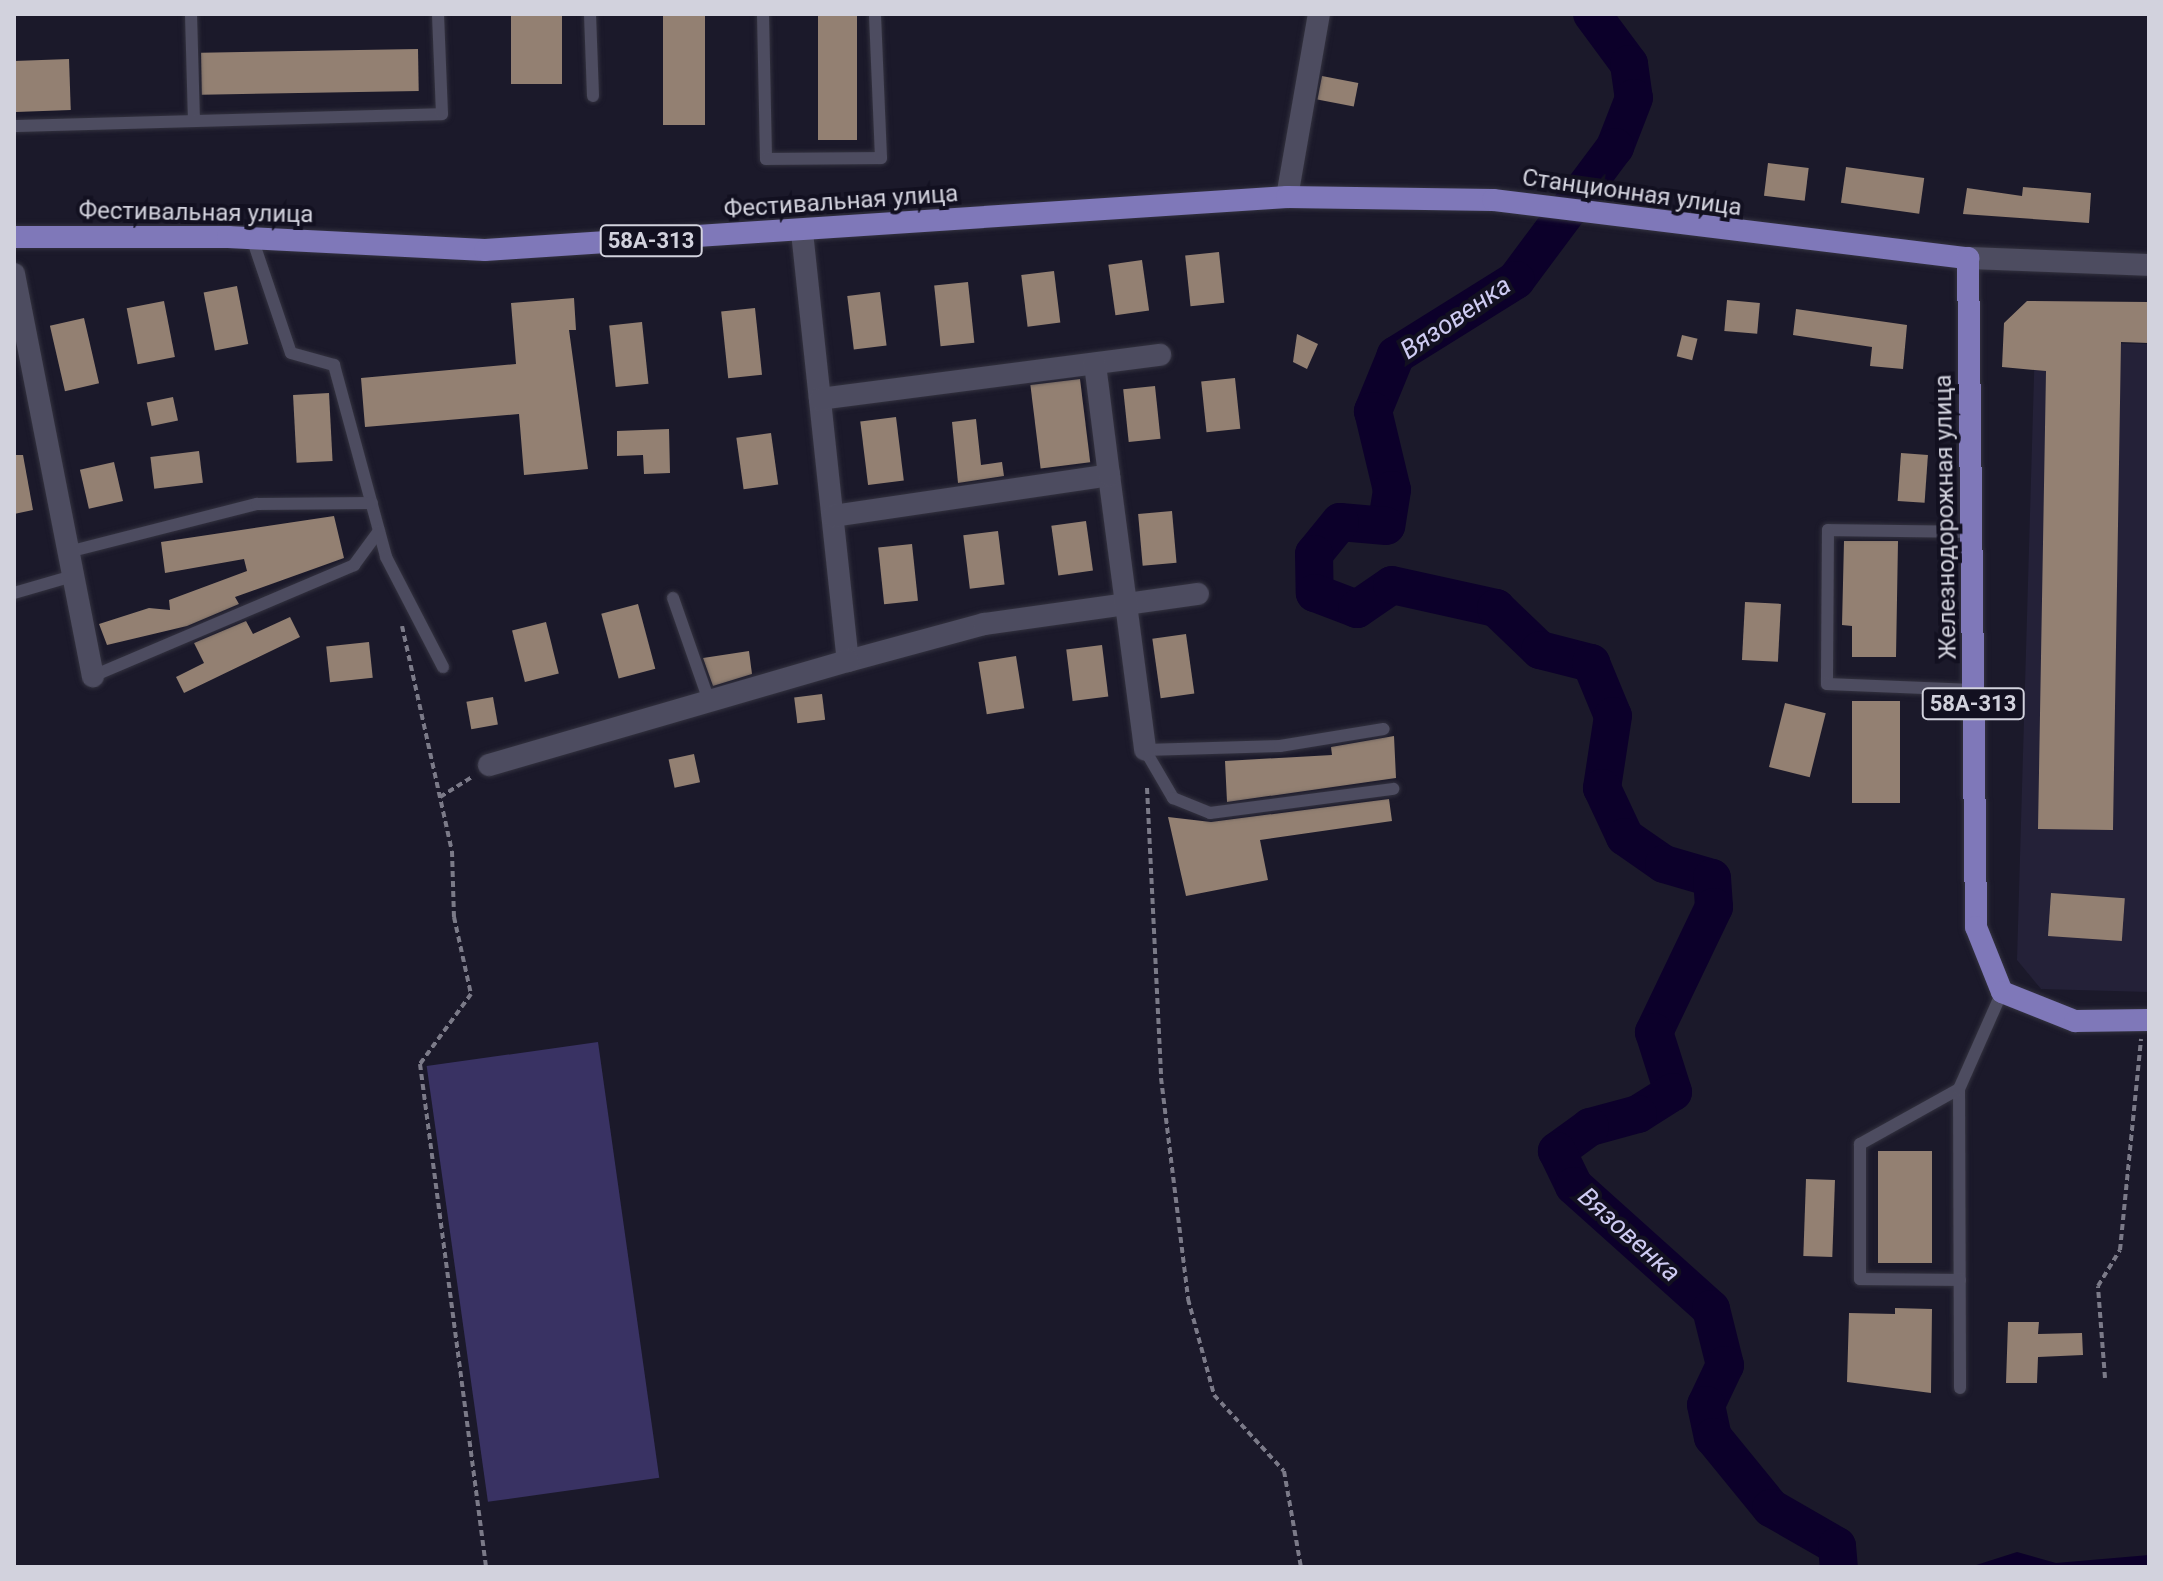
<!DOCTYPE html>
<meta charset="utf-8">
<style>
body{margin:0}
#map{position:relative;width:2163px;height:1581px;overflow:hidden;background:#1b192a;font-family:Roboto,sans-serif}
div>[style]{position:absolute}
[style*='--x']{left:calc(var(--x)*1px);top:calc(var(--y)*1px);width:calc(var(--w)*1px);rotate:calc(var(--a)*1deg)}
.built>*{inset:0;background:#242138}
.green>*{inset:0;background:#393263;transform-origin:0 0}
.water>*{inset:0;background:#0c002a}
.river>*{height:38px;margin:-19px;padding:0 19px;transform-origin:19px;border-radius:19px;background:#0c002a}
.building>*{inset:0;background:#938072;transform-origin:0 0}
.path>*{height:4px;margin-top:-2px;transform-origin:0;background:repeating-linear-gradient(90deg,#7b7a88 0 6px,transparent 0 10px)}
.roads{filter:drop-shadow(0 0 2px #33323f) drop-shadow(0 0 2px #33323f)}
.service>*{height:12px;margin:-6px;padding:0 6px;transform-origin:6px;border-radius:6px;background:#4d4c60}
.minor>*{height:22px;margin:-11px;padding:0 11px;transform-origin:11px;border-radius:11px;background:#4d4c60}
.primary>*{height:22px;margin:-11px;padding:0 11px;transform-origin:11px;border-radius:11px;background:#7f78b9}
span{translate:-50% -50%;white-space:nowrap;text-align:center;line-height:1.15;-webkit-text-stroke:8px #121020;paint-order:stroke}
.shield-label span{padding:2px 6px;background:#121020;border:2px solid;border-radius:6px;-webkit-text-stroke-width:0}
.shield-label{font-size:22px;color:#d2d2dd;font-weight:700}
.street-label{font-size:24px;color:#d2d2dd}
.water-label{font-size:26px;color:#cecbf2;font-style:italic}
.frame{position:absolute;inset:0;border:16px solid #d2d2dd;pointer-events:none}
</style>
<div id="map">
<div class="built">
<i style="clip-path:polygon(2035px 342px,2149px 344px,2149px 992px,2041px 989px,2017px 960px)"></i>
</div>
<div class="green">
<i style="left:598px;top:1042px;width:440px;height:173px;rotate:82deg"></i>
</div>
<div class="water">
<i style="clip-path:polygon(2017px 1552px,2056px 1563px,2149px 1555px,2149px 1567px,1970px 1567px)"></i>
</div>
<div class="river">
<i style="--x:1592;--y:14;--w:62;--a:53.5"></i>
<i style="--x:1629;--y:64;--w:34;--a:82"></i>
<i style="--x:1634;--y:98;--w:53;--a:111.2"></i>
<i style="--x:1615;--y:147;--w:166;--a:126.7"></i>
<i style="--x:1516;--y:280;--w:142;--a:148"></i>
<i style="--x:1396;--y:355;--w:61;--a:112.3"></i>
<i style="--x:1373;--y:411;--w:81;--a:76.5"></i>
<i style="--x:1392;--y:490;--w:36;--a:99"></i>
<i style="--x:1386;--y:526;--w:46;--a:-175"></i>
<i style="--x:1340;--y:522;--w:41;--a:129.1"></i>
<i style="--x:1314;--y:554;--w:39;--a:89"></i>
<i style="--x:1315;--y:593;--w:45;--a:20.9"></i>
<i style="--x:1357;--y:609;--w:42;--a:-34.4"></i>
<i style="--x:1392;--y:585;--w:107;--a:12.5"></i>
<i style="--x:1496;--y:608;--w:61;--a:43.7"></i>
<i style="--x:1540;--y:650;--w:53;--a:14.3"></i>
<i style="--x:1591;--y:663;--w:57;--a:67.5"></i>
<i style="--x:1613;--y:716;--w:73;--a:98.7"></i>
<i style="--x:1602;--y:788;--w:54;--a:64.9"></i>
<i style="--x:1625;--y:837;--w:47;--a:34.7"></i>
<i style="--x:1664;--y:864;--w:50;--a:16.3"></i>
<i style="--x:1712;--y:878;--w:29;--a:86"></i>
<i style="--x:1714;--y:907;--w:139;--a:115.6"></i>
<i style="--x:1654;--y:1032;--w:63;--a:72.4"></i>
<i style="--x:1673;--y:1092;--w:41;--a:147.8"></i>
<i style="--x:1638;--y:1114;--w:50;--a:164.8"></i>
<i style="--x:1590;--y:1127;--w:41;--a:144"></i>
<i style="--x:1557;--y:1151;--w:39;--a:64"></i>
<i style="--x:1574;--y:1186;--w:184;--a:41.9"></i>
<i style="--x:1711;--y:1309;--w:58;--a:76"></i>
<i style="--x:1725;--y:1365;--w:44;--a:115.4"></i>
<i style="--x:1706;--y:1405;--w:33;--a:78"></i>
<i style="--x:1713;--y:1437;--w:92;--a:50.8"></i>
<i style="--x:1771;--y:1508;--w:76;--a:29.9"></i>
<i style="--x:1837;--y:1546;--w:21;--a:85"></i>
</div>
<div class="building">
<i style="left:511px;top:14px;width:51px;height:70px"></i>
<i style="left:663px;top:14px;width:42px;height:111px"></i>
<i style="left:818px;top:14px;width:39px;height:126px"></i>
<i style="left:418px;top:49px;width:42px;height:217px;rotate:89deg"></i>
<i style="left:69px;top:59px;width:51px;height:55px;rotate:88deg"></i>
<i style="left:1322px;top:76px;width:37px;height:24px;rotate:11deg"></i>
<i style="left:1768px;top:163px;width:41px;height:33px;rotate:7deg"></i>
<i style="left:1846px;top:167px;width:79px;height:36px;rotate:8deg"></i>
<i style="clip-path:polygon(2023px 187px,2091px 193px,2089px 223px,1963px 214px,1967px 188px,2022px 196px)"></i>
<i style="left:1219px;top:252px;width:51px;height:34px;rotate:84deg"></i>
<i style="left:1142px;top:260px;width:51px;height:34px;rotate:82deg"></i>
<i style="left:1054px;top:271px;width:52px;height:33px;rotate:83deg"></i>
<i style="left:968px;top:282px;width:61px;height:34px;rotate:84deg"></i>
<i style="left:237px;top:286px;width:59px;height:34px;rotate:79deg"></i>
<i style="left:880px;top:292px;width:54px;height:33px;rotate:83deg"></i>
<i style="clip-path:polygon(574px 298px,576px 330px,569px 330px,588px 469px,524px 475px,519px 414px,365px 427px,361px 378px,516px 364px,511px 303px)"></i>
<i style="left:1727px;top:300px;width:33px;height:31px;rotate:5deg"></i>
<i style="left:164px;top:301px;width:57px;height:38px;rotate:79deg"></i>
<i style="clip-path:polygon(2027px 301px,2149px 302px,2149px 343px,2121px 342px,2113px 830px,2038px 829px,2046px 371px,2002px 367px,2004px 323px)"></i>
<i style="left:755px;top:308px;width:67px;height:34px;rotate:84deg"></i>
<i style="clip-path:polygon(1796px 309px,1907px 325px,1903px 369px,1870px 366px,1872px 347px,1793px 335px)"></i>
<i style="left:84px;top:318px;width:67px;height:35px;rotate:77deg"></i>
<i style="left:642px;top:322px;width:62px;height:33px;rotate:84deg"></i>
<i style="clip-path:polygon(1297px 334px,1318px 344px,1307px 369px,1293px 362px)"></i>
<i style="left:1682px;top:335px;width:16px;height:22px;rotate:14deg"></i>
<i style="left:1235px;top:378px;width:51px;height:34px;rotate:84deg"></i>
<i style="left:1080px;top:379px;width:84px;height:50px;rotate:83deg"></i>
<i style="left:1155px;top:386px;width:53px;height:32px;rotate:84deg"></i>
<i style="left:329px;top:393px;width:68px;height:36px;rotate:87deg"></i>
<i style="left:173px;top:397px;width:24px;height:27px;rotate:78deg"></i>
<i style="left:896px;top:417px;width:64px;height:36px;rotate:83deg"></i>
<i style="clip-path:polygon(976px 419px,981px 465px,1002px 462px,1004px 476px,958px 483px,952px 422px)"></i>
<i style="clip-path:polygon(669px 429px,670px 473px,644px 474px,643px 455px,617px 456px,617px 431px)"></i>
<i style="left:771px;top:433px;width:52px;height:35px;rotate:82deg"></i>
<i style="left:199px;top:451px;width:32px;height:49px;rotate:83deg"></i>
<i style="left:1901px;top:453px;width:27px;height:48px;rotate:4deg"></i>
<i style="clip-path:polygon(14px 455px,23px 455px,33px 510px,14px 514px)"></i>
<i style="left:114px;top:462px;width:40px;height:35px;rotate:77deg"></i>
<i style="left:1172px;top:511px;width:52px;height:34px;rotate:85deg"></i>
<i style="clip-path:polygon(334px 516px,344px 558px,235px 597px,239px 604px,187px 626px,107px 645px,99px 624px,149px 608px,170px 610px,169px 600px,247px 571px,244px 559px,165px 573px,161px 542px)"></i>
<i style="left:1086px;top:521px;width:50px;height:35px;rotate:82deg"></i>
<i style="left:998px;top:531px;width:54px;height:35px;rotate:83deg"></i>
<i style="clip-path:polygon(1844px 541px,1898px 541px,1896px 657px,1852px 657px,1852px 626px,1842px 625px)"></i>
<i style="left:912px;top:544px;width:57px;height:34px;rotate:84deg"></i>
<i style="left:1745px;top:602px;width:36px;height:58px;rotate:3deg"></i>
<i style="left:638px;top:604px;width:67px;height:38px;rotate:75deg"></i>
<i style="clip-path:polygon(290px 617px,300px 637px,184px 693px,176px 677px,204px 663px,194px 643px,246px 621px,253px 634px)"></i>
<i style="left:546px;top:622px;width:53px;height:35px;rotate:76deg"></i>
<i style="left:1186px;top:634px;width:60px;height:34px;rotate:82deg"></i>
<i style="left:369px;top:642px;width:36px;height:43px;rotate:84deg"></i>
<i style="left:1102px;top:645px;width:52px;height:36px;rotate:83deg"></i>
<i style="clip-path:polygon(749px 651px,752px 674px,713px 686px,703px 658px)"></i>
<i style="left:1016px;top:656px;width:53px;height:38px;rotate:81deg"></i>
<i style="left:822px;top:694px;width:26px;height:28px;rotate:83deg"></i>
<i style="left:493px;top:697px;width:28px;height:27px;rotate:80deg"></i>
<i style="left:1852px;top:701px;width:48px;height:102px"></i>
<i style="left:1785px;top:703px;width:42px;height:66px;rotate:14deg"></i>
<i style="clip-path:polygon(1394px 736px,1396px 778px,1227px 802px,1225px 761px,1332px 755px,1331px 747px)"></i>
<i style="left:694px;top:754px;width:29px;height:26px;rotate:78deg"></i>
<i style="clip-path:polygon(1389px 799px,1392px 821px,1260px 840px,1268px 880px,1186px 896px,1168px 817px,1211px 822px)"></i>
<i style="left:2051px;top:893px;width:74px;height:43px;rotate:4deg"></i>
<i style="left:1878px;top:1151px;width:54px;height:112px"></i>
<i style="left:1806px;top:1179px;width:29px;height:77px;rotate:2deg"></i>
<i style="clip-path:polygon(1895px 1308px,1932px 1309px,1931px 1393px,1847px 1382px,1849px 1313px,1895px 1314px)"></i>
<i style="clip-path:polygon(2008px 1322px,2039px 1322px,2038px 1334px,2082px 1333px,2083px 1355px,2038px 1357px,2037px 1383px,2006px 1383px)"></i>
</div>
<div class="path">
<i style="--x:402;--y:626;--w:230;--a:77.5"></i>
<i style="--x:452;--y:851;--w:66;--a:88.3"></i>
<i style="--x:454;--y:917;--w:79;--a:77.6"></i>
<i style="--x:471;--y:994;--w:87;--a:126.1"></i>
<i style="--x:420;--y:1064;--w:507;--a:82.52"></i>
<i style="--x:1147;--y:788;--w:290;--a:87.2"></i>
<i style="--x:1161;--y:1078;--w:223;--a:83"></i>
<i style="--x:1188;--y:1299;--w:99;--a:74.8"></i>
<i style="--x:1214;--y:1395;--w:103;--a:47.4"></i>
<i style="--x:1284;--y:1471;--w:97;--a:80"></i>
<i style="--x:440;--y:797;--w:38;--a:-32"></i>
<i style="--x:2105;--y:1378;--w:92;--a:-94.4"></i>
<i style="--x:2098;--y:1286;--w:42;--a:-58.6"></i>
<i style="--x:2120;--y:1250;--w:212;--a:-84.3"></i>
</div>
<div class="roads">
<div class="service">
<i style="--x:191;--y:14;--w:107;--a:88.4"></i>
<i style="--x:590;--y:14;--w:82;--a:87.9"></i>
<i style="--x:763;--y:14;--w:145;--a:88.8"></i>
<i style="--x:766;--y:159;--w:115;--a:-0.5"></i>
<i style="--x:881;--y:158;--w:144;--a:-92.4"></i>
<i style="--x:14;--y:126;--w:428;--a:-1.6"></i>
<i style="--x:442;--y:114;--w:100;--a:-92.3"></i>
<i style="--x:252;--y:238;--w:121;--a:71.3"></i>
<i style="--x:291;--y:353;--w:45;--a:15.6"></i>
<i style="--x:334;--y:365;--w:199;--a:74.8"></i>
<i style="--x:386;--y:557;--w:124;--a:62.6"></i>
<i style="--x:1972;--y:532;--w:144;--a:-179.2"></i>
<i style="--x:1828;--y:530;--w:154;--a:90.4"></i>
<i style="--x:1827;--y:684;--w:146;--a:2.4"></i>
<i style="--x:68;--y:552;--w:195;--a:-14.3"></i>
<i style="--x:257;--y:504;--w:115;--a:-0.5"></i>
<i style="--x:14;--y:593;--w:61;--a:-16.1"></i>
<i style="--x:673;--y:598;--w:109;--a:70.7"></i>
<i style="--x:93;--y:676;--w:284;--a:-23"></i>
<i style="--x:354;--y:565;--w:42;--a:-53.7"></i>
<i style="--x:1145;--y:750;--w:56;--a:59.7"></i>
<i style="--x:1173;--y:798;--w:40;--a:22"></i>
<i style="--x:1210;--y:813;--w:185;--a:-7.5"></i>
<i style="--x:1145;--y:750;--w:135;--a:-1.7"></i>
<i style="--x:1280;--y:746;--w:105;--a:-9.3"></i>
<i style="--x:1959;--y:1089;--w:299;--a:89.8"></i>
<i style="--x:1960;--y:1280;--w:100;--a:-179.4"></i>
<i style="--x:1860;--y:1279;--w:135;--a:-90"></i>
<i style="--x:1860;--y:1144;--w:113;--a:-29.1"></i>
<i style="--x:1959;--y:1089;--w:106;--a:-66.1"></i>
</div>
<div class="minor">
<i style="--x:1287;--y:197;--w:186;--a:-80.1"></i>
<i style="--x:802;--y:232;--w:431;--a:83.9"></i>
<i style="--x:848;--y:661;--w:141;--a:-15.2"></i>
<i style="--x:984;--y:624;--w:216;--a:-8"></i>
<i style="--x:1968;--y:258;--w:181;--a:2.2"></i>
<i style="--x:14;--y:274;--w:410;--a:78.9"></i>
<i style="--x:820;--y:399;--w:343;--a:-7.4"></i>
<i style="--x:1109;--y:475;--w:277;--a:82.5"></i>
<i style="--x:833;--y:516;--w:279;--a:-8.4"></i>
<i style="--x:1109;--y:475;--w:112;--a:-97.2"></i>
<i style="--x:489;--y:765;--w:374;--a:-16.2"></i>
</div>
<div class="primary">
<i style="--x:14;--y:237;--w:214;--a:0"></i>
<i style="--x:228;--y:237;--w:257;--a:2.9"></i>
<i style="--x:485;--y:250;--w:804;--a:-3.78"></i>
<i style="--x:1287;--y:197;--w:206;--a:0.8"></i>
<i style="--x:1493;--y:200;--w:479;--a:7"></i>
<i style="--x:1968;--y:258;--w:669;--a:89.31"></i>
<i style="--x:1976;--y:927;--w:70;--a:68.2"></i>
<i style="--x:2002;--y:992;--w:79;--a:21.7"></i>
<i style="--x:2075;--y:1021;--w:74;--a:-0.8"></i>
</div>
</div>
<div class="shield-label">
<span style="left:651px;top:241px">58А-313</span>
<span style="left:1973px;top:704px">58А-313</span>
</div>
<div class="street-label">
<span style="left:1632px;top:193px;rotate:8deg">Станционная улица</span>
<span style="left:841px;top:202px;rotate:-4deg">Фестивальная улица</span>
<span style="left:196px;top:213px;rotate:1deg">Фестивальная улица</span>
<span style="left:1946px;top:517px;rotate:-91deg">Железнодорожная улица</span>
</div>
<div class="water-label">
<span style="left:1456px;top:318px;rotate:-34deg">Вязовенка</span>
<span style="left:1629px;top:1235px;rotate:42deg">Вязовенка</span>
</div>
<div class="frame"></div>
</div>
